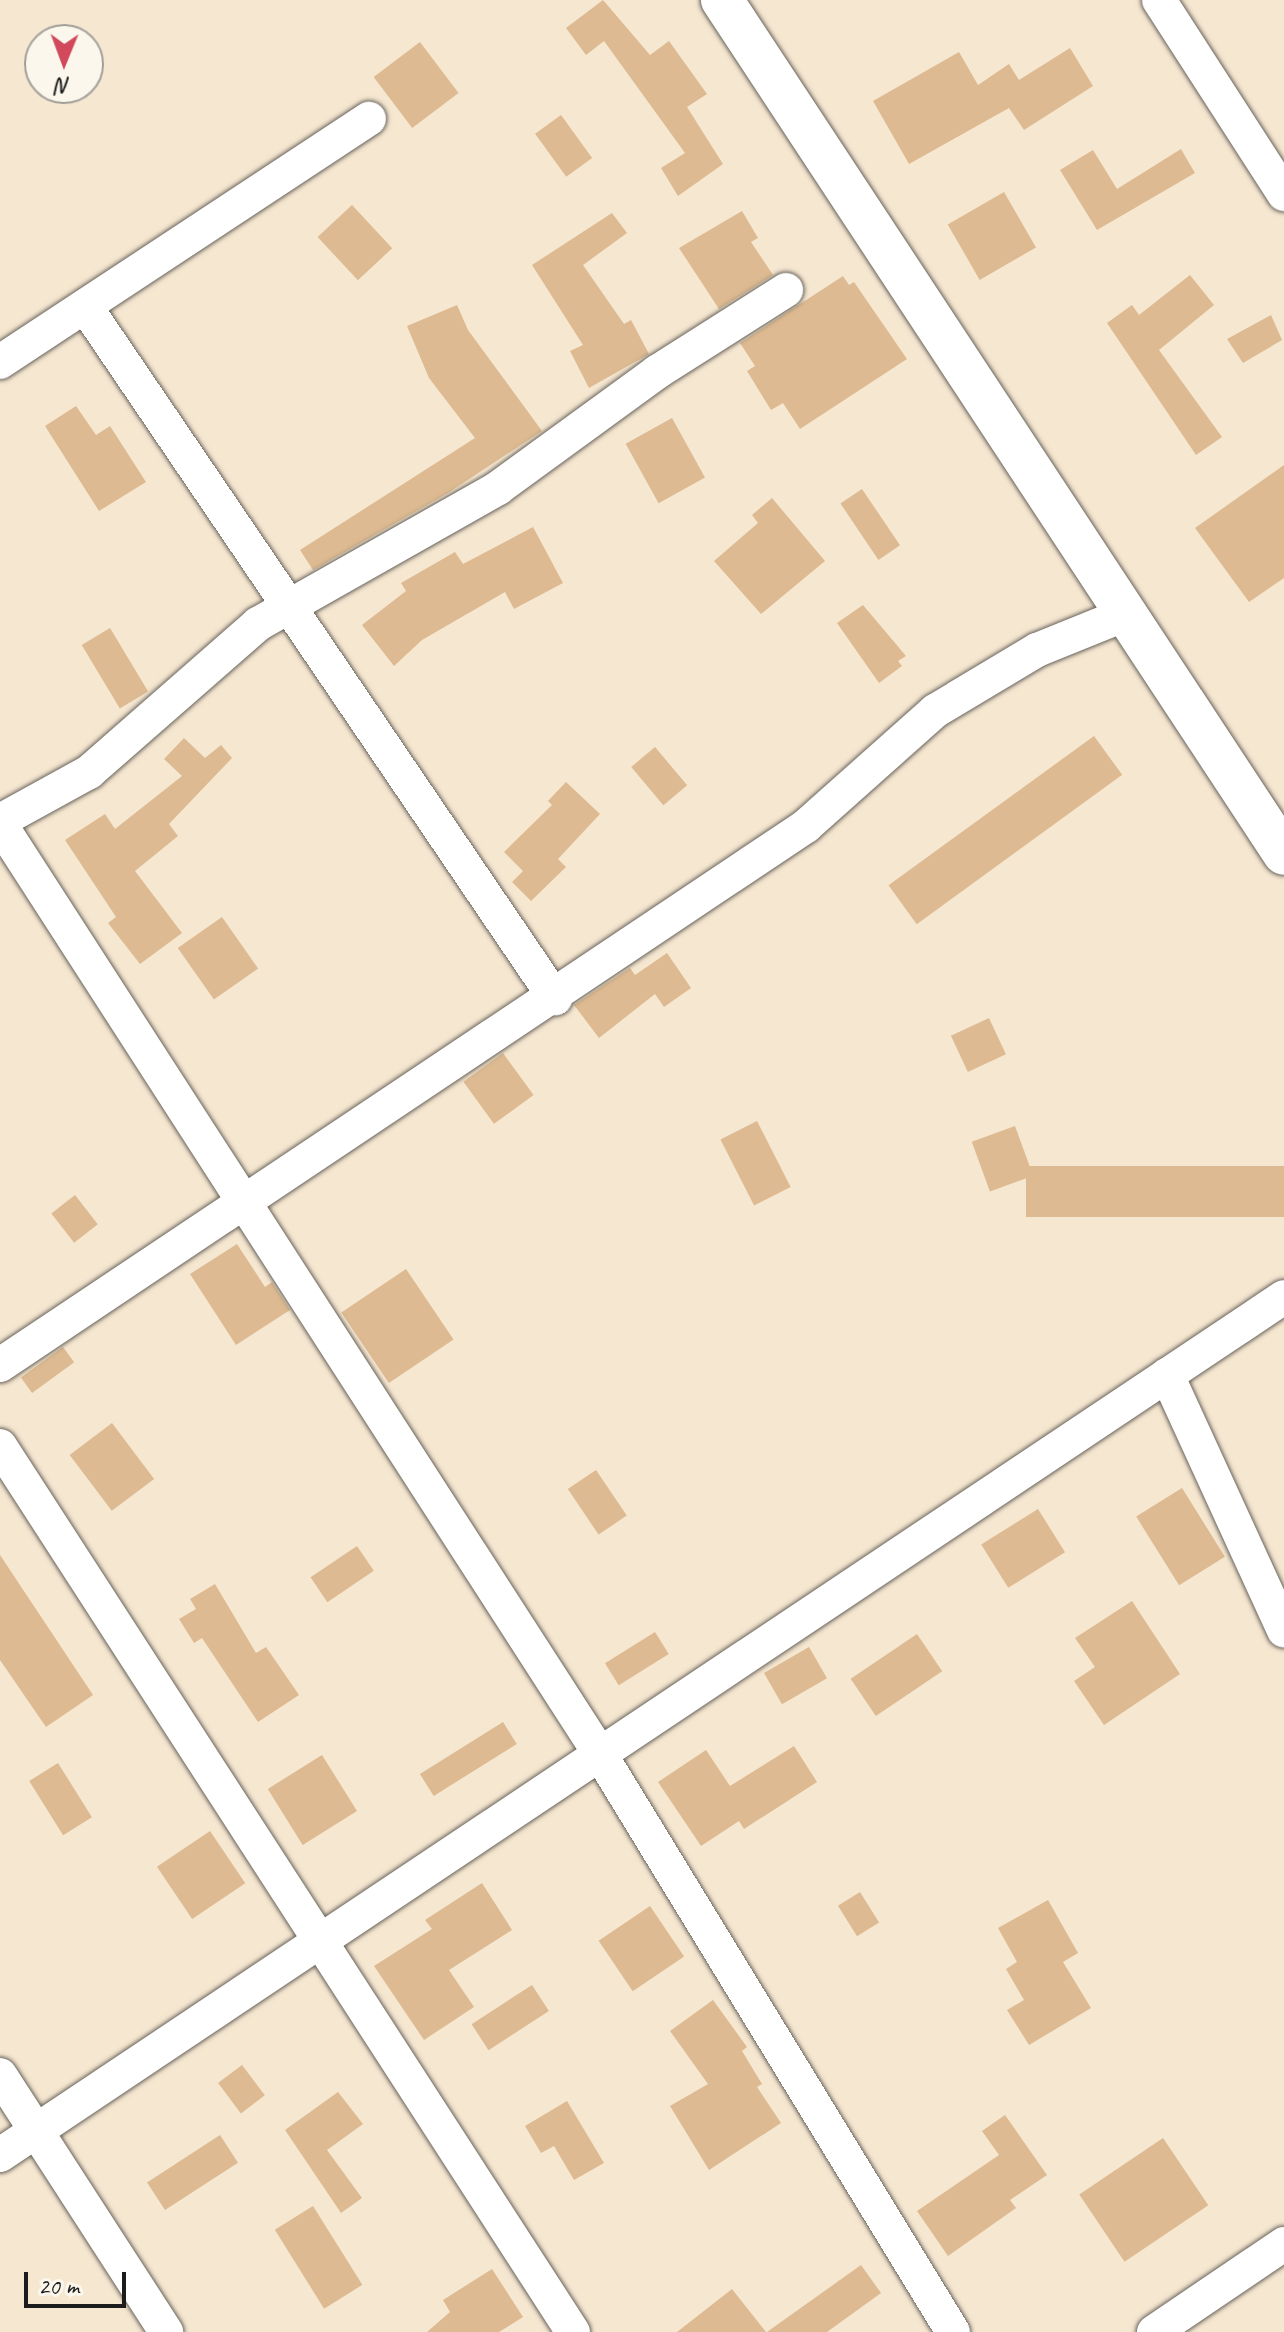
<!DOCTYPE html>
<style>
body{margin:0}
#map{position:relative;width:1284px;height:2332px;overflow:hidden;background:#f6e7d1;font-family:Caveat,sans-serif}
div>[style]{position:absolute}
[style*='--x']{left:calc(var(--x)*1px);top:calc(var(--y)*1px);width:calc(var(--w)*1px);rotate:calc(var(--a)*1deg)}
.building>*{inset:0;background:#ddba91;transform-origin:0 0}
.roads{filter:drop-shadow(0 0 2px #68635b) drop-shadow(0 0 2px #68635b)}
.minor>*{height:34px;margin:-17px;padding:0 17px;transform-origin:17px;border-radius:17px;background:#fff}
.tertiary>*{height:42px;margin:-21px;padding:0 21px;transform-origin:21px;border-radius:21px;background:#fff}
span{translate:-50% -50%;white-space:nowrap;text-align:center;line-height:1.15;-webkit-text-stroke:8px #fbf7ec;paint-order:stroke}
.north{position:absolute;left:24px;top:24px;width:80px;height:80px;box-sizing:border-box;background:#fbf7ec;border:2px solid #a29f99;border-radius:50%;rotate:181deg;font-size:22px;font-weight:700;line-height:32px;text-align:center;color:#1c1c1c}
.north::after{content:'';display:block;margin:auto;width:28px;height:36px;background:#d1495b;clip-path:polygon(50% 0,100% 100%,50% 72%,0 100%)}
.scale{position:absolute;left:24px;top:2272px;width:102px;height:36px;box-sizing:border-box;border:4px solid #1c1c1c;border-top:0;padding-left:10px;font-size:24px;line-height:28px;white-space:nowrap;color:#1c1c1c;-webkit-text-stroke:6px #fbf7ec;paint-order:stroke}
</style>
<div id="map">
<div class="building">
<i style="clip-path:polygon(603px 0,650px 55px,669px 41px,707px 94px,687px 107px,723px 164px,678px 196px,661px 168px,685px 153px,604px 41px,586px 55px,566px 28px)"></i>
<i style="left:420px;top:42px;width:64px;height:58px;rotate:53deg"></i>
<i style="clip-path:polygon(1070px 48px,1093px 86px,1024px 130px,1009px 108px,909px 164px,873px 101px,959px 52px,978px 85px,1009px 64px,1019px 80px)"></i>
<i style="left:561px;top:115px;width:53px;height:32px;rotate:54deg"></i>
<i style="clip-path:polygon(1181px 149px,1195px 173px,1097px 230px,1060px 170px,1093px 150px,1117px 189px)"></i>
<i style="left:1004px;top:192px;width:64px;height:65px;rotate:60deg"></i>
<i style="left:352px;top:205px;width:59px;height:47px;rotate:47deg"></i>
<i style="clip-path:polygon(742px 211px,758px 238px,751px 242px,773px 275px,719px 309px,679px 248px)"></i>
<i style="clip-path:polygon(612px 213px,627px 233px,583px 265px,624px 324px,631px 320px,649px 354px,589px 388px,570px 351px,583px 345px,532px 265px)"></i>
<i style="clip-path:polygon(1190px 275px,1214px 305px,1159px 350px,1222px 437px,1196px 455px,1107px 323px,1132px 305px,1139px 315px)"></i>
<i style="clip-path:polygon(843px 276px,849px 285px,854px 282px,907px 359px,800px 429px,783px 403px,771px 410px,747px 371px,755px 366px,740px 343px)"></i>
<i style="clip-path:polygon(457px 305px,468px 330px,542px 431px,448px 493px,313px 570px,300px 550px,475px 438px,429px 378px,407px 326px)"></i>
<i style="clip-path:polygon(1271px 315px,1282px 340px,1243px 363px,1227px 339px)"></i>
<i style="clip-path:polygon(76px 406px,96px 435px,110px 426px,146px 482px,99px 511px,45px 426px)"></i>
<i style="left:672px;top:418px;width:68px;height:53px;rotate:61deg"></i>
<i style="clip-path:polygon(1284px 465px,1284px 578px,1249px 602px,1195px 528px)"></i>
<i style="left:862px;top:489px;width:68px;height:26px;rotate:56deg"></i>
<i style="clip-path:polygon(772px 498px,825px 561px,761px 614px,714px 561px,758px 523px,752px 515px)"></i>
<i style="clip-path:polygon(533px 527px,563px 583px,514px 609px,505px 592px,422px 640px,394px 666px,362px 625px,406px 591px,401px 583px,455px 552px,463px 564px)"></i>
<i style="clip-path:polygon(863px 605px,906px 656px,898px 661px,902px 666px,879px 683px,837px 623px)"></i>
<i style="left:110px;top:628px;width:74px;height:33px;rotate:59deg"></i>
<i style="left:1094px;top:736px;width:48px;height:254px;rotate:54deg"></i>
<i style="clip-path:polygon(184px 738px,205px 758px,221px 745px,232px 758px,169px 824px,178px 836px,135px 871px,182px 933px,140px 964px,108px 923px,116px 917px,65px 840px,105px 814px,115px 829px,182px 776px,164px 759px)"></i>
<i style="left:655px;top:747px;width:50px;height:31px;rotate:50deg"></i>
<i style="clip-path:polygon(566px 782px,600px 814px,558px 859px,566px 867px,531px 901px,512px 882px,523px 871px,504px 852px,552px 805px,548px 801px)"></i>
<i style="left:222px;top:917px;width:63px;height:54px;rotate:55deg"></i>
<i style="clip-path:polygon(667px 953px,691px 988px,664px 1007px,655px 994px,599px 1038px,574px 1005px,630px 968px,635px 975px)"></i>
<i style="left:989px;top:1018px;width:40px;height:42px;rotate:65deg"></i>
<i style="left:503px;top:1053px;width:52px;height:49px;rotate:54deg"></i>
<i style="left:757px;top:1121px;width:74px;height:41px;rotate:63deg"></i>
<i style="left:1015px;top:1126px;width:53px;height:46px;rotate:70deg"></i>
<i style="left:1284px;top:1166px;width:51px;height:258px;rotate:90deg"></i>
<i style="left:75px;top:1195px;width:37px;height:30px;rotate:52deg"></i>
<i style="clip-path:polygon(237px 1244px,265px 1287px,272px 1282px,290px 1310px,236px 1345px,190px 1274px)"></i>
<i style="left:406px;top:1269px;width:85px;height:78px;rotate:56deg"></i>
<i style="left:63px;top:1347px;width:19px;height:52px;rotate:54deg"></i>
<i style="left:112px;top:1423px;width:70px;height:53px;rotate:53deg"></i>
<i style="left:596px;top:1470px;width:55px;height:34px;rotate:56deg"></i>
<i style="left:1182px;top:1488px;width:81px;height:54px;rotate:58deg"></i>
<i style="left:1038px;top:1509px;width:51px;height:67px;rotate:58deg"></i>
<i style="left:357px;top:1546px;width:30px;height:56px;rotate:56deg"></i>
<i style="clip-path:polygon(0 1555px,93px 1695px,46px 1727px,0 1660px)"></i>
<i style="clip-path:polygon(215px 1584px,256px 1653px,266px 1647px,299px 1695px,258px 1722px,202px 1638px,194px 1643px,179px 1619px,196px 1609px,190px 1599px)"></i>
<i style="clip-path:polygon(1132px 1601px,1180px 1674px,1104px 1725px,1074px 1681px,1095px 1667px,1075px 1638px)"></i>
<i style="left:655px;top:1632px;width:26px;height:59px;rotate:58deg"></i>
<i style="left:917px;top:1634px;width:45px;height:80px;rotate:56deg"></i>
<i style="left:809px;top:1647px;width:36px;height:52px;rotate:60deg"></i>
<i style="left:503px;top:1722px;width:26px;height:98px;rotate:58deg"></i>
<i style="clip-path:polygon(794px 1746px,817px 1782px,744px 1829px,739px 1821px,701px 1846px,658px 1782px,706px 1750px,730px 1786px)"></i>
<i style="left:322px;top:1755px;width:66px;height:64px;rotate:58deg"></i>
<i style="left:58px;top:1763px;width:64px;height:34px;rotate:58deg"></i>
<i style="left:210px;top:1831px;width:63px;height:64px;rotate:56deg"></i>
<i style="clip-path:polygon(482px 1883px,512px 1930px,449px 1970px,474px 2007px,424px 2040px,374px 1966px,432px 1929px,425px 1920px)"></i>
<i style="left:860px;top:1892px;width:36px;height:26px;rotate:58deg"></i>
<i style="clip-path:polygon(1048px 1900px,1078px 1953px,1063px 1962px,1091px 2008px,1029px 2045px,1007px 2010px,1024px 2000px,1006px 1969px,1017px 1962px,998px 1928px)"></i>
<i style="left:650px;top:1906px;width:61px;height:62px;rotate:56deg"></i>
<i style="left:532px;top:1985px;width:31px;height:72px;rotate:57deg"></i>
<i style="clip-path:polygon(713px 2000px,747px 2047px,742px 2051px,762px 2084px,757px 2087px,781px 2123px,709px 2170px,670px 2106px,708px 2084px,670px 2031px)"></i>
<i style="left:242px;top:2065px;width:38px;height:30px;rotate:53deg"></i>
<i style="clip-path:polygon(338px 2092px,363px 2124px,327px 2150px,362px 2198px,341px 2213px,285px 2130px)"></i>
<i style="clip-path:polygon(567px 2101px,604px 2163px,574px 2180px,554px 2146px,541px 2153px,525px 2126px)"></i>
<i style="clip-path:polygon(1005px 2115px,1047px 2175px,1010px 2200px,1016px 2208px,948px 2256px,917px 2211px,999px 2155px,982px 2131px)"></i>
<i style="left:220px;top:2135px;width:33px;height:87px;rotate:57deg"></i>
<i style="left:1163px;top:2138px;width:81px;height:101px;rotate:56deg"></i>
<i style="left:313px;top:2206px;width:93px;height:45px;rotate:58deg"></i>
<i style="clip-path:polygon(861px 2265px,881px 2293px,827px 2332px,767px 2332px)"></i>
<i style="clip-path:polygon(492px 2269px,523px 2317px,499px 2332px,427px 2332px,450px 2312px,443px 2300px)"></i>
<i style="clip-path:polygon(732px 2289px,766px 2332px,677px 2332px)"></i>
</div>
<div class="roads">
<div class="minor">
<i style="--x:1159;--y:0;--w:231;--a:57.2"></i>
<i style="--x:85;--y:306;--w:837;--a:55.82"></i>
<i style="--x:0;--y:362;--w:442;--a:-33.4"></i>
<i style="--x:0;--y:821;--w:102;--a:-28.8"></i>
<i style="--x:89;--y:772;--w:225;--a:-41.2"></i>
<i style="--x:258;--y:624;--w:276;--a:-29.5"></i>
<i style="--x:498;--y:488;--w:197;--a:-36.1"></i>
<i style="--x:657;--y:372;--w:153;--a:-32.4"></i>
<i style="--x:0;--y:824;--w:1107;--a:57.17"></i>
<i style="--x:600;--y:1754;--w:677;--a:58.59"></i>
<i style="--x:0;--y:1365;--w:970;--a:-33.77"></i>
<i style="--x:806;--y:826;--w:173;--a:-41.7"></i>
<i style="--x:935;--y:711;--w:119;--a:-30.9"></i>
<i style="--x:1037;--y:650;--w:96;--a:-22"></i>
<i style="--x:1167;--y:1375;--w:281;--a:65.4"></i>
<i style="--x:0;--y:1446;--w:1055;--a:57.11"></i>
<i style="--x:0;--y:2075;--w:306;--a:57.1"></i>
<i style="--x:0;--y:2155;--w:1544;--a:-33.75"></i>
<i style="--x:1154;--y:2332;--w:157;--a:-34.1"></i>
</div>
<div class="tertiary">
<i style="--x:722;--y:0;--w:1022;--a:56.65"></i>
</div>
</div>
<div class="north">N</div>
<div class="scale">20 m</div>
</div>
